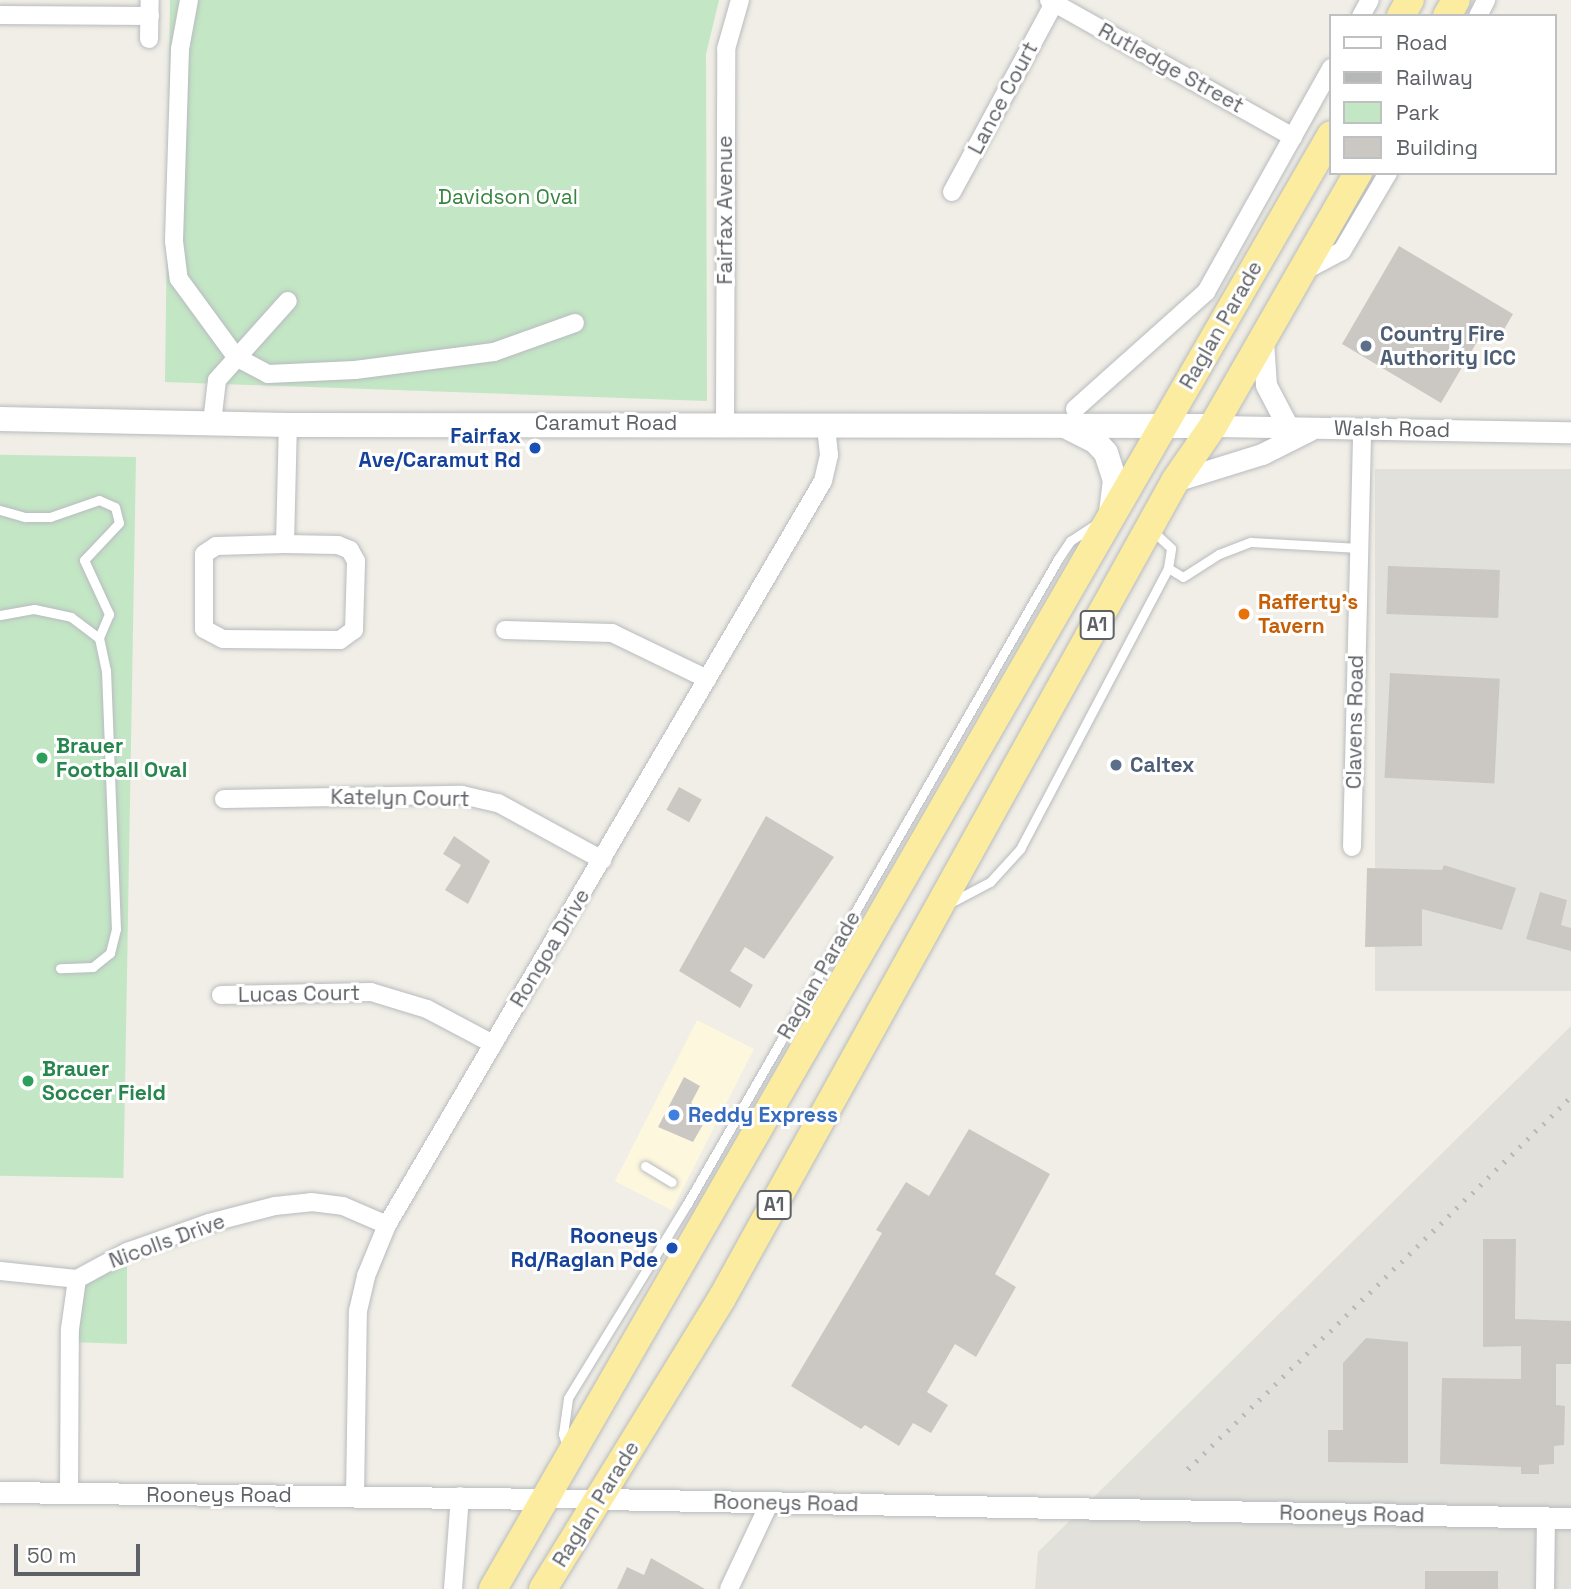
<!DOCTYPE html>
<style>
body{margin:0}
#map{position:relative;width:1571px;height:1589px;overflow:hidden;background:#f0eee6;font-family:"Space Grotesk",sans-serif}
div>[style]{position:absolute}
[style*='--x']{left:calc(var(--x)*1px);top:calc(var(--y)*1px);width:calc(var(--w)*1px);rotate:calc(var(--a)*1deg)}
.commercial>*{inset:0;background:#fdf7de;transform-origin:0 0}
.industrial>*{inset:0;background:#e1e0da;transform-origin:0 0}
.green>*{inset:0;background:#c3e6c5;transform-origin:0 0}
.building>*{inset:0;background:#cbc8c3;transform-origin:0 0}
.roads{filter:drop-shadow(0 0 2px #b8bbbf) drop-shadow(0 0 2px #b8bbbf)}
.service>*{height:9px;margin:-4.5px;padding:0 4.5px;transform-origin:4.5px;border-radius:4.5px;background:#fff}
.minor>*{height:18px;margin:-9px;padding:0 9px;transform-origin:9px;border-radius:9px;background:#fff}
.tertiary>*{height:21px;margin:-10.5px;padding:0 10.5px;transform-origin:10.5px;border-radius:10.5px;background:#fff}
.secondary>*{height:24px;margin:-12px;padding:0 12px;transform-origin:12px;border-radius:12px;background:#fff}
.trunk>*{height:28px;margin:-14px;padding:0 14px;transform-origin:14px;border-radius:14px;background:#fceca0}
.rail>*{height:5px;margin-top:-2.5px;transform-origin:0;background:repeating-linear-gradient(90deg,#b6b7b7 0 2px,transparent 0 11px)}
.dots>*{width:19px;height:19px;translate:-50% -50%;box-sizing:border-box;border:4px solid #fff;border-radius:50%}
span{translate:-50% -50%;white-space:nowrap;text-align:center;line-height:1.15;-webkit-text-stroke:6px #fff;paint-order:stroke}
.shield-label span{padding:2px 5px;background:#fff;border:2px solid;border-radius:5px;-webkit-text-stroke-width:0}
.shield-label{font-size:19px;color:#5e6166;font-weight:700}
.street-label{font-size:21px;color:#5e6166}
.park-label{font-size:21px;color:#37843e}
.service-label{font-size:21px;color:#4e5e75;font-weight:700}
.left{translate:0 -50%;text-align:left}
.transit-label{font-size:21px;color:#164399;font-weight:700}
.right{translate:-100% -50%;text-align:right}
.food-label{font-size:21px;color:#c56008;font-weight:700}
.leisure-label{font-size:21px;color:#27864d;font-weight:700}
.shop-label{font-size:21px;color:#366cbe;font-weight:700}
.legend{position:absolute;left:1329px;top:14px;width:228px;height:161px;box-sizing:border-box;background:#fff;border:2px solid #bfc0c2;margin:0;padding:9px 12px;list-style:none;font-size:21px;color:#5e6166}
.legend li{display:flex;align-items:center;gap:14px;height:35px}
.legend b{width:35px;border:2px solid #bfc0c2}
.scale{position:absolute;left:14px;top:1544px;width:126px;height:32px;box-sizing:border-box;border:4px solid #5e6166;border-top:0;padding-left:9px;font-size:21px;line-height:24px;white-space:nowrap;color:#5e6166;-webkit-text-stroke:5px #fff;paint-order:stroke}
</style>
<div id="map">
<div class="commercial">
<i style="left:697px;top:1020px;width:64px;height:181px;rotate:27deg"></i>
</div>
<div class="industrial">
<i style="left:1375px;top:469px;width:196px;height:522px"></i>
<i style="clip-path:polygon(1571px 1026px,1571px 1589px,1035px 1589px,1038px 1552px)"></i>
</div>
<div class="green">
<i style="clip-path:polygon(170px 0,719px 0,706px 54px,707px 401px,165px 382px)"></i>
<i style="left:136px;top:457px;width:721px;height:136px;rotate:91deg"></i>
<i style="clip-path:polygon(127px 1252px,127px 1344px,70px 1342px,77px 1279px)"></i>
</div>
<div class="building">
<i style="clip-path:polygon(1399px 246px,1513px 314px,1502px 333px,1487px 325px,1441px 403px,1342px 344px)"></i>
<i style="left:1388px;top:566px;width:112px;height:48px;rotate:2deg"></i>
<i style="left:1390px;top:673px;width:110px;height:105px;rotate:3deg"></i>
<i style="left:679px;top:787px;width:26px;height:26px;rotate:29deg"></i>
<i style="clip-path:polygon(766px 816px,834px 857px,764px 959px,745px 947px,730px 971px,753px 985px,740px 1008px,679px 971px)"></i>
<i style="clip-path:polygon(454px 836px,490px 861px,468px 904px,445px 890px,461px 865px,443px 854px)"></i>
<i style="clip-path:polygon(1444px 865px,1516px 888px,1502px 930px,1422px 909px,1422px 946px,1365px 947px,1367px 868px,1442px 870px)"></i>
<i style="clip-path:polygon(1540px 892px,1567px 900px,1561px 925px,1571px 928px,1571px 951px,1526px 939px)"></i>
<i style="clip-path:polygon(684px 1077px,700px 1086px,691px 1103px,709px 1114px,693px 1142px,658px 1127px)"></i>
<i style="clip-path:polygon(969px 1129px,1050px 1174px,995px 1274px,1016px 1287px,976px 1357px,955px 1344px,927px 1392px,948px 1405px,931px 1433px,913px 1423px,899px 1446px,865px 1425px,861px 1429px,791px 1386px,882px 1233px,876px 1230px,906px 1182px,929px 1196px)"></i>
<i style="clip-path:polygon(1483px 1239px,1516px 1239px,1515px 1319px,1571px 1321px,1571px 1364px,1556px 1364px,1556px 1405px,1565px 1406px,1564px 1445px,1554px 1446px,1554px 1464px,1539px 1465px,1539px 1474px,1521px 1474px,1521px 1467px,1440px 1464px,1442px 1378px,1521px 1379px,1521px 1346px,1483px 1347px)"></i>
<i style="clip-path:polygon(1366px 1338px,1408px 1342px,1408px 1463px,1328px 1462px,1328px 1430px,1343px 1430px,1343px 1363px)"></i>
<i style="clip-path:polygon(651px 1558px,705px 1589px,617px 1589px,627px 1567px,644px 1575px)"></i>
<i style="left:1498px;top:1571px;width:18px;height:73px;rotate:90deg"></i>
</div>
<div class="roads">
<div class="service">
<i style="--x:0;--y:510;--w:26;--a:16"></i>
<i style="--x:25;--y:517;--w:25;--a:0"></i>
<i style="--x:50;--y:517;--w:52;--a:-19.1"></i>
<i style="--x:99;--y:500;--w:17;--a:24"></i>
<i style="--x:115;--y:507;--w:16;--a:76"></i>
<i style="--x:119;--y:523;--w:51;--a:133.4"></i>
<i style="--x:84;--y:560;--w:60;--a:65.2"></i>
<i style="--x:109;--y:614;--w:26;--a:113"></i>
<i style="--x:1168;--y:568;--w:17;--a:31"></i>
<i style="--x:1183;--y:577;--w:43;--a:-32.6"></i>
<i style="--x:1219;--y:554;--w:34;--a:-21"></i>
<i style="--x:1251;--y:542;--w:108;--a:3.2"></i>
<i style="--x:0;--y:615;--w:35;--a:-10"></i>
<i style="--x:34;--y:609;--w:38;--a:12"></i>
<i style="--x:71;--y:617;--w:35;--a:37"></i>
<i style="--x:99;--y:638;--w:33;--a:78"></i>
<i style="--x:106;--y:670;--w:259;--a:87.8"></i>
<i style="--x:116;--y:929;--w:25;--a:104"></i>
<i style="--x:110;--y:953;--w:22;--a:141"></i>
<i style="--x:93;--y:967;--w:33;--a:178"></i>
<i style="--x:950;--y:903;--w:45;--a:-27.7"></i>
<i style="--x:990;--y:882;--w:45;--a:-47.7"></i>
<i style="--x:1020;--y:849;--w:318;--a:-62.2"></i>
<i style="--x:1168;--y:568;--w:20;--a:-81"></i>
<i style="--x:1171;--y:548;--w:26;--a:-137"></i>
<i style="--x:645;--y:1166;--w:31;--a:31"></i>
<i style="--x:567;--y:1447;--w:14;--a:-107"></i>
<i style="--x:563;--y:1434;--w:36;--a:-82"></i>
<i style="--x:568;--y:1398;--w:228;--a:-58.5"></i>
<i style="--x:687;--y:1204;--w:744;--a:-60.09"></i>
<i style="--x:1058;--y:559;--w:22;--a:-56"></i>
<i style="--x:1070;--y:541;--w:31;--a:-33"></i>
</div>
<div class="minor">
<i style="--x:189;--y:0;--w:50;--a:100.4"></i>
<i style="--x:180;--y:49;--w:192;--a:91.8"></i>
<i style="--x:174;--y:241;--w:38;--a:83"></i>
<i style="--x:179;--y:279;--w:97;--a:53.8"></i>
<i style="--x:236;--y:357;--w:36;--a:28"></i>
<i style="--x:268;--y:374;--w:87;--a:-2.6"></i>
<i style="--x:355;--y:370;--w:140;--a:-7.4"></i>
<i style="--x:494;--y:352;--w:86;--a:-19.7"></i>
<i style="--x:1049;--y:0;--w:280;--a:29.3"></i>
<i style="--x:0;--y:15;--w:150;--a:0.4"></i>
<i style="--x:1361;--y:16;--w:18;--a:-61"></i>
<i style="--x:1478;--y:16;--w:18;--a:-63"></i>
<i style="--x:149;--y:39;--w:39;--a:-89"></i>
<i style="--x:952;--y:192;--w:215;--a:-61.6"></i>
<i style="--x:1302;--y:272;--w:45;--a:-27.7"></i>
<i style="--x:1342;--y:251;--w:91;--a:-59.5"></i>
<i style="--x:1075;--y:409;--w:176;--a:-41.8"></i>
<i style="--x:1206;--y:292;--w:257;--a:-60.8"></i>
<i style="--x:212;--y:423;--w:43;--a:-83.4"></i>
<i style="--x:217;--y:380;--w:106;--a:-48.1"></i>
<i style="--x:725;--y:423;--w:374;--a:-89.8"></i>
<i style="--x:726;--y:49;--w:51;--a:-74.1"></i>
<i style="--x:285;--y:544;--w:69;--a:178.3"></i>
<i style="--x:216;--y:546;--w:14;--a:146"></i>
<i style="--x:204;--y:554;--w:75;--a:90"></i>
<i style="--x:204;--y:629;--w:21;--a:28"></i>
<i style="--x:223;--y:639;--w:117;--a:0.5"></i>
<i style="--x:340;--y:640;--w:17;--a:-36"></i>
<i style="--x:354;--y:630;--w:69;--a:-88.3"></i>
<i style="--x:356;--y:561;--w:13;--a:-119"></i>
<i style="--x:350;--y:550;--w:13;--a:-157"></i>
<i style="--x:338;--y:545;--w:53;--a:-178.9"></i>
<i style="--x:285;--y:544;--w:119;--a:-88.6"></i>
<i style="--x:505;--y:630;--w:107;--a:1.6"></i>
<i style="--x:612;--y:633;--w:106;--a:25.8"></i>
<i style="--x:224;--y:799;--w:238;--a:-1"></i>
<i style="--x:462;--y:795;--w:37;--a:13"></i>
<i style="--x:498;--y:803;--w:119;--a:28.7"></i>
<i style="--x:1352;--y:847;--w:419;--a:-88.6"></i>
<i style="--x:221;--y:995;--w:150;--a:-1.1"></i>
<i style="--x:371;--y:992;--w:59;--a:16.9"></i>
<i style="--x:427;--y:1009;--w:75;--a:27.9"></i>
<i style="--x:0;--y:1271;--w:77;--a:5.9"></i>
<i style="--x:69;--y:1494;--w:165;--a:-89.7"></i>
<i style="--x:70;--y:1329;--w:50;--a:-82"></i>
<i style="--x:77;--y:1279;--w:57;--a:-28.4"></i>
<i style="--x:127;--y:1252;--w:87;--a:-19.5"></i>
<i style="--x:209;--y:1223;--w:68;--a:-14.4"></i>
<i style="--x:275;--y:1206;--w:36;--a:-6"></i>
<i style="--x:311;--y:1202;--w:32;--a:7"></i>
<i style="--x:343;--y:1206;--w:48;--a:23.4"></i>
<i style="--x:355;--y:1496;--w:185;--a:-89.1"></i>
<i style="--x:358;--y:1311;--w:36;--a:-77"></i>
<i style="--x:366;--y:1276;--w:55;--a:-67.6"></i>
<i style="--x:387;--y:1225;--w:862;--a:-59.63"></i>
<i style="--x:823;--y:481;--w:27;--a:-77"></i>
<i style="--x:829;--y:455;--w:31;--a:-96"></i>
<i style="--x:547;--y:1499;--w:55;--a:0"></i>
<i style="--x:453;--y:1589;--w:93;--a:-85.7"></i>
<i style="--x:729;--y:1589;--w:96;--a:-64.8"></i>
<i style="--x:1545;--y:1589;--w:71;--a:-89.2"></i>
</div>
<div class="tertiary">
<i style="--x:1263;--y:341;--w:44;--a:86.1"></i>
<i style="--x:1266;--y:385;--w:47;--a:62.4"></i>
<i style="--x:1213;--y:426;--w:358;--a:1"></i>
<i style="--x:1175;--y:481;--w:91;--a:-17.2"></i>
<i style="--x:1262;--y:454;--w:54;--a:-26.6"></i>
<i style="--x:0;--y:1492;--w:547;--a:0.73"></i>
<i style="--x:602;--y:1499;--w:969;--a:1.12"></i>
</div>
<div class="secondary">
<i style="--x:0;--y:419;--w:288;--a:1.2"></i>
<i style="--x:288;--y:425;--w:925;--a:0.06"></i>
<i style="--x:1067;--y:427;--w:31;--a:27"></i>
<i style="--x:1095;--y:441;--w:16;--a:47"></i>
<i style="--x:1106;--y:453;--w:28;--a:72"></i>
<i style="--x:1115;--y:480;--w:34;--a:97"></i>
</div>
<div class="trunk">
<i style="--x:1401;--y:16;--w:18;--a:-61"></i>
<i style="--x:1447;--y:16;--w:18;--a:-61"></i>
<i style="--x:493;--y:1589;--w:1678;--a:-60.04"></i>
<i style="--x:543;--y:1589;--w:342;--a:-58.4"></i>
<i style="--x:722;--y:1298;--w:934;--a:-60.99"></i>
<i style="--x:1175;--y:481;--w:67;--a:-55.4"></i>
<i style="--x:1213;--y:426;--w:292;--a:-60.2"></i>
</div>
</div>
<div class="rail">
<i style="--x:1188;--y:1469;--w:534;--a:-44.17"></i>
</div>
<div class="dots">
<i style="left:1366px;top:346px;background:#5c6f8a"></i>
<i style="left:535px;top:448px;background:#1a4fb4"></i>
<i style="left:1244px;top:614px;background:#e8710a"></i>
<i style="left:42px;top:758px;background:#2e9e5b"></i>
<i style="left:1116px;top:765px;background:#5c6f8a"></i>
<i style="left:28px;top:1081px;background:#2e9e5b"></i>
<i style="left:674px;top:1115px;background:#3f7fe0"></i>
<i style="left:672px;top:1248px;background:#1a4fb4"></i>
</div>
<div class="shield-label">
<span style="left:1097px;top:625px">A1</span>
<span style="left:774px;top:1205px">A1</span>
</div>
<div class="street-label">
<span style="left:1171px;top:68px;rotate:29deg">Rutledge Street</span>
<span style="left:1003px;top:98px;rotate:-62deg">Lance Court</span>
<span style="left:725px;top:210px;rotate:-90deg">Fairfax Avenue</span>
<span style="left:1221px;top:325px;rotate:-60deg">Raglan Parade</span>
<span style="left:606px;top:423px">Caramut Road</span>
<span style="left:1392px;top:429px;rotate:1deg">Walsh Road</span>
<span style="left:1355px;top:722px;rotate:-89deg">Clavens Road</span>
<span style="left:400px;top:798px;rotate:1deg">Katelyn Court</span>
<span style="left:550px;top:948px;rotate:-59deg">Rongoa Drive</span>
<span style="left:819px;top:975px;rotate:-60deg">Raglan Parade</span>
<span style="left:299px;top:994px;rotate:-1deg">Lucas Court</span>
<span style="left:167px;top:1241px;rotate:-20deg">Nicolls Drive</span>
<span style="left:219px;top:1495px">Rooneys Road</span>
<span style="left:786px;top:1503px;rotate:1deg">Rooneys Road</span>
<span style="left:596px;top:1504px;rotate:-58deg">Raglan Parade</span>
<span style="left:1352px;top:1514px;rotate:1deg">Rooneys Road</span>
</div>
<div class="park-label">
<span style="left:508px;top:197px">Davidson Oval</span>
</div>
<div class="service-label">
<span class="left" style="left:1380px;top:346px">Country Fire<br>Authority ICC</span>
<span class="left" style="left:1130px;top:765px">Caltex</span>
</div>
<div class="transit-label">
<span class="right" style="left:521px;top:448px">Fairfax<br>Ave/Caramut Rd</span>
<span class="right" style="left:658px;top:1248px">Rooneys<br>Rd/Raglan Pde</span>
</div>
<div class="food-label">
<span class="left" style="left:1258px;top:614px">Rafferty's<br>Tavern</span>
</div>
<div class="leisure-label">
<span class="left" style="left:56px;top:758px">Brauer<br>Football Oval</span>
<span class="left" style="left:42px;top:1081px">Brauer<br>Soccer Field</span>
</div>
<div class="shop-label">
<span class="left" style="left:688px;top:1115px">Reddy Express</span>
</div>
<ul class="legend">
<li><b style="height:9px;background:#fff"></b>Road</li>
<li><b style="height:9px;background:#b6b7b7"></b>Railway</li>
<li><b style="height:19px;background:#c3e6c5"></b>Park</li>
<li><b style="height:19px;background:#cbc8c3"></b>Building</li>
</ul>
<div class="scale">50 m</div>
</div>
